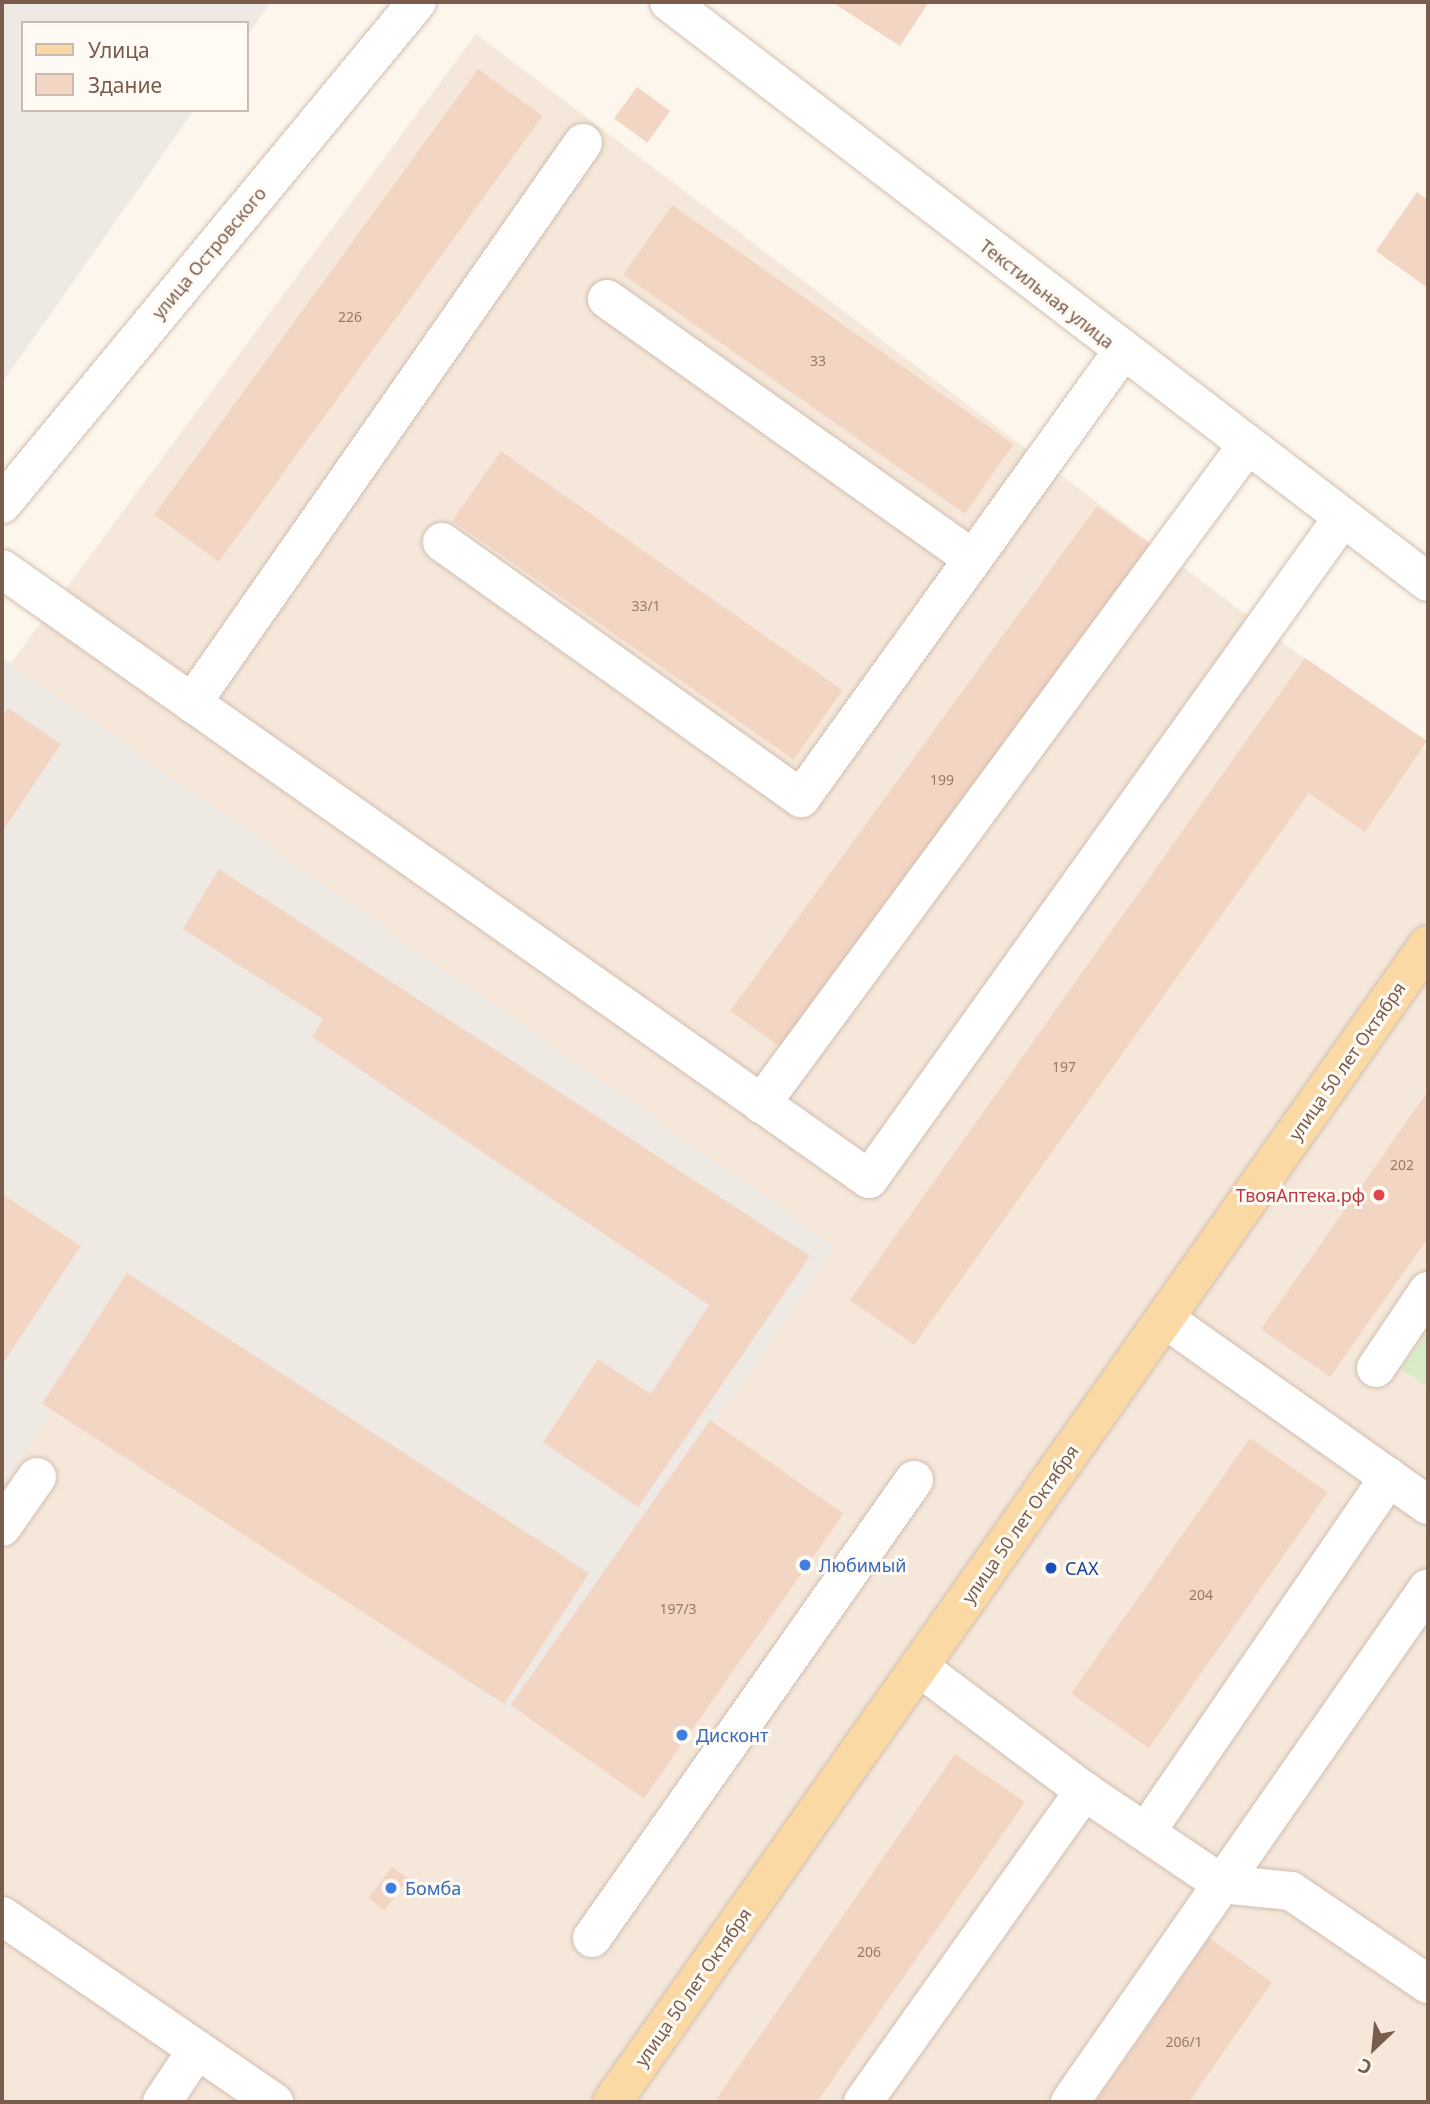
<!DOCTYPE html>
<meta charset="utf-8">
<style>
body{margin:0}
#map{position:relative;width:1430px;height:2104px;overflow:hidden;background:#fdf6ec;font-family:"Noto Sans",sans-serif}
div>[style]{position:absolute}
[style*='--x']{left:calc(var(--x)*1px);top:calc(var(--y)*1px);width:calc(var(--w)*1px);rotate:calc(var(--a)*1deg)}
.residential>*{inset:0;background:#f5e8da}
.industrial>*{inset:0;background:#efe9e4}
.green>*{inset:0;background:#d8ecc9}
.building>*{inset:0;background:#f3d5c3;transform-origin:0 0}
.roads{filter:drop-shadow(0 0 2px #d1beb0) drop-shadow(0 0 2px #d1beb0)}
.minor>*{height:38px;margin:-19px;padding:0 19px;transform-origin:19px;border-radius:19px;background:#fff}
.major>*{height:38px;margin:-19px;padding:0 19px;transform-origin:19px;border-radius:19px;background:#fbd9a5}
.dots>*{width:19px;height:19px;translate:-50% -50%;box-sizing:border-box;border:4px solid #fffaf3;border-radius:50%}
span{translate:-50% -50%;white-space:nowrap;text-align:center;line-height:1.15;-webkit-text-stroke:6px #fffaf3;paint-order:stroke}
.number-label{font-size:14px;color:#987a6a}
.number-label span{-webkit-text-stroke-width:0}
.street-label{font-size:18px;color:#7a5c4d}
.health-label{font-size:18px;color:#be3a42}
.right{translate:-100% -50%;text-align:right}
.shop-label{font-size:18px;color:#366cbe}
.left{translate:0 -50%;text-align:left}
.transit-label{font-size:18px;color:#164399}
.frame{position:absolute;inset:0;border:4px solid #7a5c4d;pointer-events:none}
.legend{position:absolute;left:21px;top:21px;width:228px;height:91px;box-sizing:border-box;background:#fffaf3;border:2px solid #cabbb1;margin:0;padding:9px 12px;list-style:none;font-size:21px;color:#7a5c4d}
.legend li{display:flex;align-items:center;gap:14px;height:35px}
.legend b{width:35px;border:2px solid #cabbb1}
.north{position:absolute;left:1339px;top:2013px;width:70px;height:70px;-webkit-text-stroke:5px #fffaf3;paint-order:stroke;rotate:206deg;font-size:19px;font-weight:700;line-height:28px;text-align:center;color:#7a5c4d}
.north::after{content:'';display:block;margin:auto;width:24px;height:32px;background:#7a5c4d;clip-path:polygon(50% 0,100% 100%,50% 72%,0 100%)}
</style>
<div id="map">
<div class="residential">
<i style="clip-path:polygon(476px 34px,1428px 752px,1428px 2102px,2px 2102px,2px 675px)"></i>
</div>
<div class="industrial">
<i style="clip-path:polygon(2px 2px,271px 2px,247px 36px,247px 23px,23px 23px,23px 110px,194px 110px,2px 383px)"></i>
<i style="clip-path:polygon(2px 657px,836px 1247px,512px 1714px,59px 1403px,2px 1485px)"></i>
</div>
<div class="green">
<i style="clip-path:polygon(1428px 1330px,1428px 1387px,1401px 1369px)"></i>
</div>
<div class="building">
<i style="clip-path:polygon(832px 2px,929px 2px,900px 46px)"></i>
<i style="left:478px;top:69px;width:80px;height:551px;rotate:36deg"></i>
<i style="left:637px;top:87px;width:41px;height:39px;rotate:36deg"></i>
<i style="clip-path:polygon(1417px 192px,1428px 200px,1428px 288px,1376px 251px)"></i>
<i style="left:672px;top:205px;width:417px;height:85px;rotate:35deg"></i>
<i style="left:501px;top:451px;width:417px;height:85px;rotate:35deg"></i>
<i style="left:1097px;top:506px;width:79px;height:624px;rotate:36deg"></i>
<i style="clip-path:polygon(1305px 658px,1427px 741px,1365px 832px,1309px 793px,914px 1345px,850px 1300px)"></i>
<i style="clip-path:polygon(8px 708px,61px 744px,2px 832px,2px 717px)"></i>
<i style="clip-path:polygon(219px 869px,810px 1256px,638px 1507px,543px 1442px,598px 1359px,651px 1394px,709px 1305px,312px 1037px,323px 1019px,183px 929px)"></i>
<i style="clip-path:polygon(1428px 1091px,1428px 1238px,1330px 1377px,1261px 1329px)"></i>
<i style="clip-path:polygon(2px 1194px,81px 1246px,2px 1365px)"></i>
<i style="left:127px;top:1273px;width:551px;height:156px;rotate:33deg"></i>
<i style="left:710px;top:1420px;width:163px;height:348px;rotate:35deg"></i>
<i style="left:1250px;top:1438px;width:95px;height:312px;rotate:35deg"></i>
<i style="clip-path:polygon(955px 1754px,1025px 1802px,817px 2102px,714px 2102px)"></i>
<i style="left:392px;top:1867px;width:20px;height:39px;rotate:37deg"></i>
<i style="clip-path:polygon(1209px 1938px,1272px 1982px,1189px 2102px,1096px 2102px)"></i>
</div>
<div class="roads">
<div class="minor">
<i style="--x:669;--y:2;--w:955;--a:37.39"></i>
<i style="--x:607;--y:299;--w:449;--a:35.4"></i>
<i style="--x:2;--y:504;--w:651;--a:-50.42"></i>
<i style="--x:442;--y:542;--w:441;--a:35.5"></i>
<i style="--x:801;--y:798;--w:550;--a:-54.26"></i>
<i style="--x:2;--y:569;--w:1060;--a:35.13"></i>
<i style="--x:869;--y:1179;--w:811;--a:-54.39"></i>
<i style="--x:192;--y:703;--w:683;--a:-55.08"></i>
<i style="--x:761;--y:1104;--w:817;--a:-53.57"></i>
<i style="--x:1165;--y:1319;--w:322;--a:35.3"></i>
<i style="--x:1376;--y:1368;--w:93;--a:-56"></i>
<i style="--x:2;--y:1527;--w:61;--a:-55"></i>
<i style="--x:919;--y:1667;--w:206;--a:36.9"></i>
<i style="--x:1084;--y:1791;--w:166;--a:34"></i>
<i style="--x:1222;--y:1884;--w:69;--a:5.8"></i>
<i style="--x:1291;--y:1891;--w:166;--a:34.2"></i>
<i style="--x:1146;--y:1832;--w:430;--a:-55.6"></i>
<i style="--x:2;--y:1916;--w:330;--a:34.4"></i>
<i style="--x:592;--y:1938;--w:560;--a:-54.89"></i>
<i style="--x:162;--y:2102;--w:63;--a:-56.1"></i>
<i style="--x:863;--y:2102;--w:382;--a:-54.6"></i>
<i style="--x:1070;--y:2102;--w:626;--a:-55.14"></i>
</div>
<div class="major">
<i style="--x:612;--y:2102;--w:1416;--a:-54.81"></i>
</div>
</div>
<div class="dots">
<i style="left:1379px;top:1195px;background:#e0444e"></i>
<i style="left:805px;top:1565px;background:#3f7fe0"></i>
<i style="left:1051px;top:1568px;background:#1a4fb4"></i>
<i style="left:682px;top:1735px;background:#3f7fe0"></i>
<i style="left:391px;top:1888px;background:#3f7fe0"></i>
</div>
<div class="number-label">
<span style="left:350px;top:317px">226</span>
<span style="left:818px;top:361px">33</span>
<span style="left:646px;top:606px">33/1</span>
<span style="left:942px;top:780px">199</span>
<span style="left:1064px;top:1067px">197</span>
<span style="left:1402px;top:1165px">202</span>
<span style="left:1201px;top:1595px">204</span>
<span style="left:678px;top:1609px">197/3</span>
<span style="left:869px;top:1952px">206</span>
<span style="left:1184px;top:2042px">206/1</span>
</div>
<div class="street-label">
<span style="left:209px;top:253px;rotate:-50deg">улица Островского</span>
<span style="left:1047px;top:294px;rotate:38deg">Текстильная улица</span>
<span style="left:1347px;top:1061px;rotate:-55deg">улица 50 лет Октября</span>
<span style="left:1020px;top:1524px;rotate:-55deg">улица 50 лет Октября</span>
<span style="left:693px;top:1987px;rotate:-55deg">улица 50 лет Октября</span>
</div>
<div class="health-label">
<span class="right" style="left:1365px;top:1195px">ТвояАптека.рф</span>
</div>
<div class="shop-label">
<span class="left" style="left:819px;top:1565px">Любимый</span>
<span class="left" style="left:696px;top:1735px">Дисконт</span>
<span class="left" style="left:405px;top:1888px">Бомба</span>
</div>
<div class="transit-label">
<span class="left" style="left:1065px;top:1568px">САХ</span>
</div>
<div class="frame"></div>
<ul class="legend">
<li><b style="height:9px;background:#fbd9a5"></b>Улица</li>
<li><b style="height:19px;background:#f3d5c3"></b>Здание</li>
</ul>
<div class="north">С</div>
</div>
